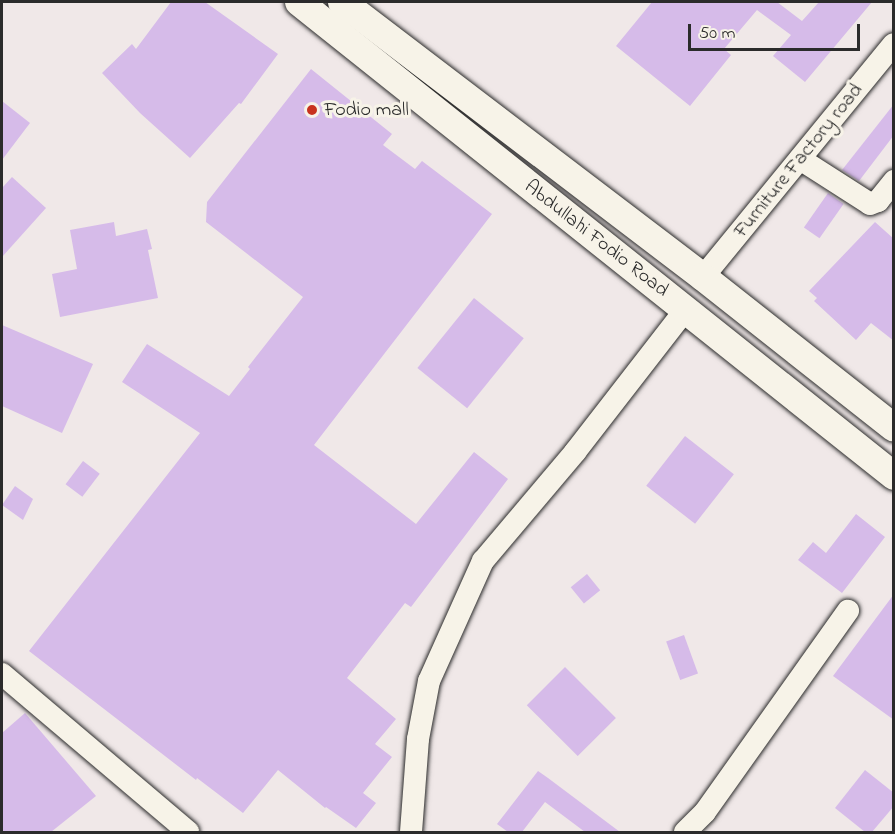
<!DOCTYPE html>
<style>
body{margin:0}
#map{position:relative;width:895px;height:834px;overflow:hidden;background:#f0e8e8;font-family:"Indie Flower",sans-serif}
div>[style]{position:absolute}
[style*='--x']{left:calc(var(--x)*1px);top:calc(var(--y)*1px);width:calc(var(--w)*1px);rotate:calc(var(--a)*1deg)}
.building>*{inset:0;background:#d6bbe9;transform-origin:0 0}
.roads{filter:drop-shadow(0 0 2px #2b2b2b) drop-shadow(0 0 2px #2b2b2b)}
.minor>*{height:22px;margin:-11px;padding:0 11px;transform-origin:11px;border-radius:11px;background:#f7f3e8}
.major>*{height:28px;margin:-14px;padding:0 14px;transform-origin:14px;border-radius:14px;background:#f7f3e8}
.dots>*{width:16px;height:16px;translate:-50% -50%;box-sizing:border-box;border:3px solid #f7f3e8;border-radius:50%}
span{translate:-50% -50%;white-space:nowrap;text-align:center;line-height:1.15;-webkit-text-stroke:6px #f7f3e8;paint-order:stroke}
.poi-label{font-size:20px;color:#2b2b2b}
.left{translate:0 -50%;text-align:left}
.street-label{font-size:20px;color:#2b2b2b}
.frame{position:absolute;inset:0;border:3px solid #2b2b2b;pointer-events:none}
.scale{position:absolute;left:688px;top:24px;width:172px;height:27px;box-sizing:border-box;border:3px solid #2b2b2b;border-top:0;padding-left:8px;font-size:18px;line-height:21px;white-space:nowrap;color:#2b2b2b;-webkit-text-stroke:4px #f7f3e8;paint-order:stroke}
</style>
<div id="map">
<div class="building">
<i style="clip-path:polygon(171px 2px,205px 2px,278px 54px,241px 104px,239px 103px,190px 158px,140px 113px,102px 73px,132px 44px,136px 49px)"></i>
<i style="clip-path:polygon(652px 2px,777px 2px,802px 21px,819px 2px,872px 2px,805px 82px,773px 56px,791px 35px,757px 10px,724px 49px,731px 55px,690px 106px,616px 46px)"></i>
<i style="clip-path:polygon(311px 69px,392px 134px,383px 145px,415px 169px,422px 161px,492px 214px,314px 445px,416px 524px,474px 452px,508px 479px,411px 607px,405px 603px,347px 678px,396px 719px,375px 744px,392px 757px,363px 793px,376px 803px,356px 828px,326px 807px,325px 808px,278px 770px,243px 813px,197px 778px,196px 780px,29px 651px,200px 433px,122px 382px,147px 344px,229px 396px,250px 369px,248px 367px,303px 297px,206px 222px,207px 202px)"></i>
<i style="clip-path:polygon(2px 101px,30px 123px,2px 160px)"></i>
<i style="clip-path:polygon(894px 104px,894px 135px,859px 181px,842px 170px)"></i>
<i style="clip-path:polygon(12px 177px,46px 208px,2px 257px,2px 188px)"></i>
<i style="left:828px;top:193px;width:19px;height:42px;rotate:35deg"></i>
<i style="clip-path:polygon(114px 222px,116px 236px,147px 229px,152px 249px,148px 250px,158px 298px,60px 317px,52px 274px,77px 269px,70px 230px)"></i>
<i style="clip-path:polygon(875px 222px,894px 239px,894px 341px,871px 323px,856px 340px,814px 301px,817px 298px,809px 291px)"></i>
<i style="left:474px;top:298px;width:64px;height:90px;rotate:39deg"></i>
<i style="clip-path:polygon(2px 325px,93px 364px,62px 433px,2px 406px)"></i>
<i style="left:685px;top:436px;width:62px;height:63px;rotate:38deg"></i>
<i style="left:83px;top:461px;width:21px;height:29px;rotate:37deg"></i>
<i style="clip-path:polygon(15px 486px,33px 499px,23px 520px,2px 505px)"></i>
<i style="clip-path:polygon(856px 514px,885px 537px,842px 593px,798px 560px,813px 542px,826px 553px)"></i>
<i style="left:587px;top:574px;width:21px;height:21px;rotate:51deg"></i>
<i style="clip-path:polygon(894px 594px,894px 720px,833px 676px)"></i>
<i style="left:684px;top:635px;width:41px;height:19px;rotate:70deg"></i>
<i style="left:565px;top:667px;width:72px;height:54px;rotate:45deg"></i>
<i style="clip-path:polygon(25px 713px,96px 796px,51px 832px,2px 832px,2px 733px)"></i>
<i style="clip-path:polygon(865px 770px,894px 793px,894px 806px,872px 832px,865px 832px,835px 808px)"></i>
<i style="clip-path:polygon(538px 771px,548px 778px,620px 832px,585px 832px,545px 802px,522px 832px,508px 832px,497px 824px)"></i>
</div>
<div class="roads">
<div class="minor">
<i style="--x:800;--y:159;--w:83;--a:32.7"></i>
<i style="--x:870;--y:204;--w:9;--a:-21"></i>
<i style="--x:878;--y:201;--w:26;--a:-51"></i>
<i style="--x:703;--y:277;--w:301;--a:-50.7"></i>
<i style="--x:2;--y:674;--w:244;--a:40.3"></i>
<i style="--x:411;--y:832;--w:93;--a:-85.7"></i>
<i style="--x:418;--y:739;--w:59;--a:-79.3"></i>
<i style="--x:429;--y:681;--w:132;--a:-65.8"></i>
<i style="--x:483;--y:561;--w:143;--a:-49.8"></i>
<i style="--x:575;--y:452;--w:181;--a:-52.2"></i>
<i style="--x:685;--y:832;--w:28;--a:-45"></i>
<i style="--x:705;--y:812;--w:247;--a:-54.6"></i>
</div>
<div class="major">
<i style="--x:299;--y:2;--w:761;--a:38.54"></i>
<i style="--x:342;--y:2;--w:454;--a:37.3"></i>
<i style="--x:703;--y:277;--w:243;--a:38.3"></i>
</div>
</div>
<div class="dots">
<i style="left:312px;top:110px;background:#c8321e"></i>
</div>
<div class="poi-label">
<span class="left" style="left:324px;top:110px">Fodio mall</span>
</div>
<div class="street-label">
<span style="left:799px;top:161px;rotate:-51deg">Furniture Factory road</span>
<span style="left:596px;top:239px;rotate:38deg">Abdullahi Fodio Road</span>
</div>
<div class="frame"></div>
<div class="scale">50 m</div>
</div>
